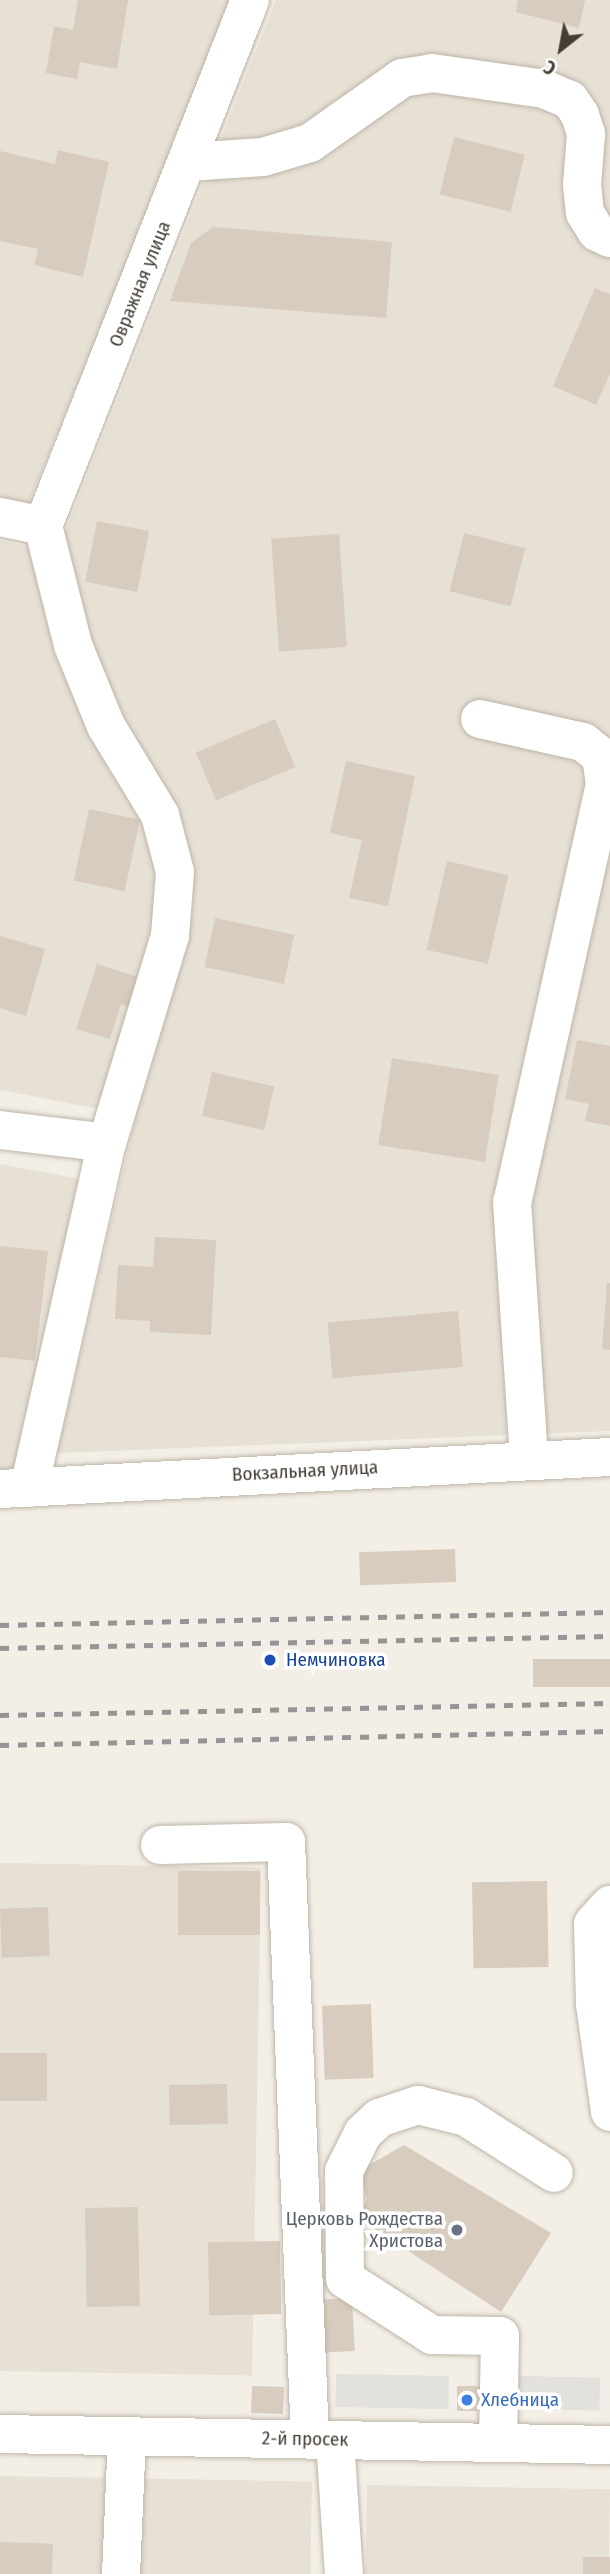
<!DOCTYPE html>
<meta charset="utf-8">
<style>
body{margin:0}
#map{position:relative;width:610px;height:2574px;overflow:hidden;background:#f3eee6;font-family:"Fira Sans Condensed",sans-serif}
div>[style]{position:absolute}
[style*='--x']{left:calc(var(--x)*1px);top:calc(var(--y)*1px);width:calc(var(--w)*1px);rotate:calc(var(--a)*1deg)}
.residential>*{inset:0;background:#e7e0d4;transform-origin:0 0}
.parking>*{inset:0;background:#e3e1de;transform-origin:0 0}
.building>*{inset:0;background:#d7ccbe;transform-origin:0 0}
.roads{filter:drop-shadow(0 0 2px #beb5a8) drop-shadow(0 0 2px #beb5a8)}
.minor>*{height:38px;margin:-19px;padding:0 19px;transform-origin:19px;border-radius:19px;background:#fff}
.rail>*{height:5px;margin-top:-2.5px;transform-origin:0;background:repeating-linear-gradient(90deg,#959595 0 9px,transparent 0 18px)}
.dots>*{width:19px;height:19px;translate:-50% -50%;box-sizing:border-box;border:4px solid #fff;border-radius:50%}
span{translate:-50% -50%;white-space:nowrap;text-align:center;line-height:1.15;-webkit-text-stroke:7px #fff;paint-order:stroke}
.street-label{font-size:19px;color:#453e35}
.transit-label{font-size:19px;color:#164399}
.left{translate:0 -50%;text-align:left}
.worship-label{font-size:19px;color:#5b616d}
.right{translate:-100% -50%;text-align:right}
.shop-label{font-size:19px;color:#366cbe}
.north{position:absolute;left:526px;top:14px;width:70px;height:70px;-webkit-text-stroke:5px #fff;paint-order:stroke;rotate:211deg;font-size:19px;font-weight:700;line-height:28px;text-align:center;color:#453e35}
.north::after{content:'';display:block;margin:auto;width:24px;height:32px;background:#453e35;clip-path:polygon(50% 0,100% 100%,50% 72%,0 100%)}
</style>
<div id="map">
<div class="residential">
<i style="clip-path:polygon(0 0,229px 0,166px 171px,26px 509px,0 504px)"></i>
<i style="clip-path:polygon(276px 0,610px 0,610px 1431px,57px 1453px,136px 1116px,0 1090px,0 541px,29px 547px,64px 535px)"></i>
<i style="clip-path:polygon(0 1164px,80px 1179px,13px 1473px,0 1474px)"></i>
<i style="left:0;top:1863px;width:261px;height:508px;rotate:1deg"></i>
<i style="left:0;top:2476px;width:312px;height:98px;rotate:1deg"></i>
<i style="left:367px;top:2485px;width:243px;height:89px;rotate:1deg"></i>
</div>
<div class="parking">
<i style="left:336px;top:2374px;width:113px;height:33px;rotate:1deg"></i>
<i style="left:519px;top:2376px;width:81px;height:33px;rotate:1deg"></i>
</div>
<div class="building">
<i style="clip-path:polygon(78px 0,128px 0,117px 69px,80px 62px,77px 79px,46px 73px,54px 26px,73px 30px)"></i>
<i style="clip-path:polygon(518px 0,585px 0,579px 28px,516px 12px)"></i>
<i style="left:454px;top:137px;width:73px;height:59px;rotate:14deg"></i>
<i style="clip-path:polygon(58px 150px,109px 162px,83px 277px,34px 265px,38px 249px,0 241px,0 151px,55px 164px)"></i>
<i style="clip-path:polygon(213px 227px,392px 242px,386px 318px,170px 301px,191px 243px)"></i>
<i style="clip-path:polygon(595px 288px,610px 294px,610px 374px,596px 405px,553px 386px)"></i>
<i style="left:97px;top:521px;width:53px;height:62px;rotate:11deg"></i>
<i style="left:464px;top:533px;width:63px;height:60px;rotate:14deg"></i>
<i style="left:339px;top:534px;width:113px;height:68px;rotate:86deg"></i>
<i style="left:275px;top:719px;width:52px;height:86px;rotate:67deg"></i>
<i style="clip-path:polygon(346px 761px,415px 776px,388px 906px,349px 898px,362px 840px,330px 833px)"></i>
<i style="left:89px;top:809px;width:52px;height:73px;rotate:12deg"></i>
<i style="left:447px;top:861px;width:63px;height:91px;rotate:13deg"></i>
<i style="left:215px;top:918px;width:81px;height:50px;rotate:12deg"></i>
<i style="clip-path:polygon(0 936px,45px 949px,26px 1016px,0 1008px)"></i>
<i style="clip-path:polygon(97px 964px,144px 979px,134px 1009px,121px 1004px,110px 1039px,76px 1029px)"></i>
<i style="clip-path:polygon(577px 1040px,610px 1046px,610px 1126px,585px 1121px,589px 1104px,565px 1099px)"></i>
<i style="left:392px;top:1058px;width:108px;height:88px;rotate:9deg"></i>
<i style="left:212px;top:1072px;width:64px;height:45px;rotate:13deg"></i>
<i style="clip-path:polygon(155px 1237px,216px 1240px,211px 1335px,150px 1332px,150px 1321px,115px 1319px,118px 1265px,153px 1267px)"></i>
<i style="clip-path:polygon(0 1246px,48px 1251px,35px 1361px,0 1357px)"></i>
<i style="clip-path:polygon(607px 1283px,610px 1283px,610px 1350px,602px 1349px)"></i>
<i style="left:458px;top:1311px;width:56px;height:131px;rotate:85deg"></i>
<i style="left:455px;top:1549px;width:33px;height:96px;rotate:88deg"></i>
<i style="left:610px;top:1659px;width:28px;height:77px;rotate:90deg"></i>
<i style="left:178px;top:1871px;width:82px;height:64px"></i>
<i style="left:547px;top:1881px;width:86px;height:75px;rotate:89deg"></i>
<i style="left:48px;top:1907px;width:49px;height:48px;rotate:88deg"></i>
<i style="left:371px;top:2004px;width:74px;height:49px;rotate:88deg"></i>
<i style="left:0;top:2053px;width:47px;height:48px"></i>
<i style="left:227px;top:2084px;width:40px;height:58px;rotate:89deg"></i>
<i style="clip-path:polygon(404px 2145px,551px 2233px,501px 2312px,358px 2218px,367px 2199px,361px 2179px,364px 2168px)"></i>
<i style="left:138px;top:2207px;width:99px;height:53px;rotate:89deg"></i>
<i style="left:280px;top:2241px;width:73px;height:72px;rotate:89deg"></i>
<i style="left:352px;top:2298px;width:53px;height:31px;rotate:87deg"></i>
<i style="left:252px;top:2386px;width:32px;height:27px;rotate:2deg"></i>
<i style="left:457px;top:2386px;width:23px;height:25px"></i>
<i style="left:0;top:2542px;width:53px;height:32px;rotate:2deg"></i>
<i style="left:583px;top:2557px;width:27px;height:17px"></i>
</div>
<div class="roads">
<div class="minor">
<i style="--x:189;--y:162;--w:74;--a:-3.9"></i>
<i style="--x:263;--y:157;--w:49;--a:-16.6"></i>
<i style="--x:310;--y:143;--w:113;--a:-35.2"></i>
<i style="--x:402;--y:78;--w:30;--a:-9"></i>
<i style="--x:432;--y:73;--w:113;--a:8.1"></i>
<i style="--x:544;--y:89;--w:28;--a:23"></i>
<i style="--x:570;--y:100;--w:18;--a:56"></i>
<i style="--x:580;--y:115;--w:20;--a:72"></i>
<i style="--x:586;--y:134;--w:51;--a:94.5"></i>
<i style="--x:582;--y:185;--w:28;--a:84"></i>
<i style="--x:585;--y:213;--w:22;--a:58"></i>
<i style="--x:597;--y:232;--w:14;--a:25"></i>
<i style="--x:0;--y:517;--w:44;--a:11.8"></i>
<i style="--x:43;--y:526;--w:565;--a:-68.52"></i>
<i style="--x:480;--y:719;--w:106;--a:12.6"></i>
<i style="--x:583;--y:742;--w:23;--a:38"></i>
<i style="--x:601;--y:756;--w:28;--a:82"></i>
<i style="--x:605;--y:784;--w:428;--a:102.5"></i>
<i style="--x:512;--y:1202;--w:257;--a:86.2"></i>
<i style="--x:0;--y:1130;--w:108;--a:6.9"></i>
<i style="--x:29;--y:1488;--w:354;--a:-77.3"></i>
<i style="--x:107;--y:1143;--w:216;--a:-73.1"></i>
<i style="--x:170;--y:936;--w:64;--a:-85.5"></i>
<i style="--x:175;--y:872;--w:59;--a:-104.7"></i>
<i style="--x:160;--y:815;--w:104;--a:-121.2"></i>
<i style="--x:106;--y:726;--w:87;--a:-112.2"></i>
<i style="--x:73;--y:645;--w:123;--a:-104.1"></i>
<i style="--x:0;--y:1489;--w:611;--a:-3"></i>
<i style="--x:160;--y:1845;--w:126;--a:-1.4"></i>
<i style="--x:286;--y:1842;--w:597;--a:87.7"></i>
<i style="--x:610;--y:1905;--w:25;--a:132"></i>
<i style="--x:593;--y:1924;--w:80;--a:88.6"></i>
<i style="--x:595;--y:2004;--w:109;--a:82.1"></i>
<i style="--x:0;--y:2434;--w:610;--a:1.03"></i>
<i style="--x:335;--y:2440;--w:134;--a:86.2"></i>
<i style="--x:498;--y:2443;--w:107;--a:-88.9"></i>
<i style="--x:500;--y:2336;--w:68;--a:-179.2"></i>
<i style="--x:432;--y:2335;--w:103;--a:-147.2"></i>
<i style="--x:345;--y:2279;--w:108;--a:-90.5"></i>
<i style="--x:344;--y:2171;--w:42;--a:-63.4"></i>
<i style="--x:363;--y:2133;--w:22;--a:-43"></i>
<i style="--x:379;--y:2118;--w:41;--a:-18.4"></i>
<i style="--x:418;--y:2105;--w:49;--a:14"></i>
<i style="--x:466;--y:2117;--w:104;--a:32.5"></i>
<i style="--x:121;--y:2574;--w:138;--a:-87.5"></i>
</div>
</div>
<div class="rail">
<i style="--x:0;--y:1625;--w:610;--a:-1.22"></i>
<i style="--x:0;--y:1648;--w:610;--a:-1.13"></i>
<i style="--x:0;--y:1715;--w:610;--a:-1.13"></i>
<i style="--x:0;--y:1745;--w:610;--a:-1.31"></i>
</div>
<div class="dots">
<i style="left:270px;top:1660px;background:#1a4fb4"></i>
<i style="left:457px;top:2230px;background:#6b7280"></i>
<i style="left:467px;top:2400px;background:#3f7fe0"></i>
</div>
<div class="street-label">
<span style="left:140px;top:284px;rotate:-68deg">Овражная улица</span>
<span style="left:305px;top:1471px;rotate:-3deg">Вокзальная улица</span>
<span style="left:305px;top:2439px;rotate:1deg">2-й просек</span>
</div>
<div class="transit-label">
<span class="left" style="left:286px;top:1660px">Немчиновка</span>
</div>
<div class="worship-label">
<span class="right" style="left:443px;top:2230px">Церковь Рождества<br>Христова</span>
</div>
<div class="shop-label">
<span class="left" style="left:481px;top:2400px">Хлебница</span>
</div>
<div class="north">С</div>
</div>
